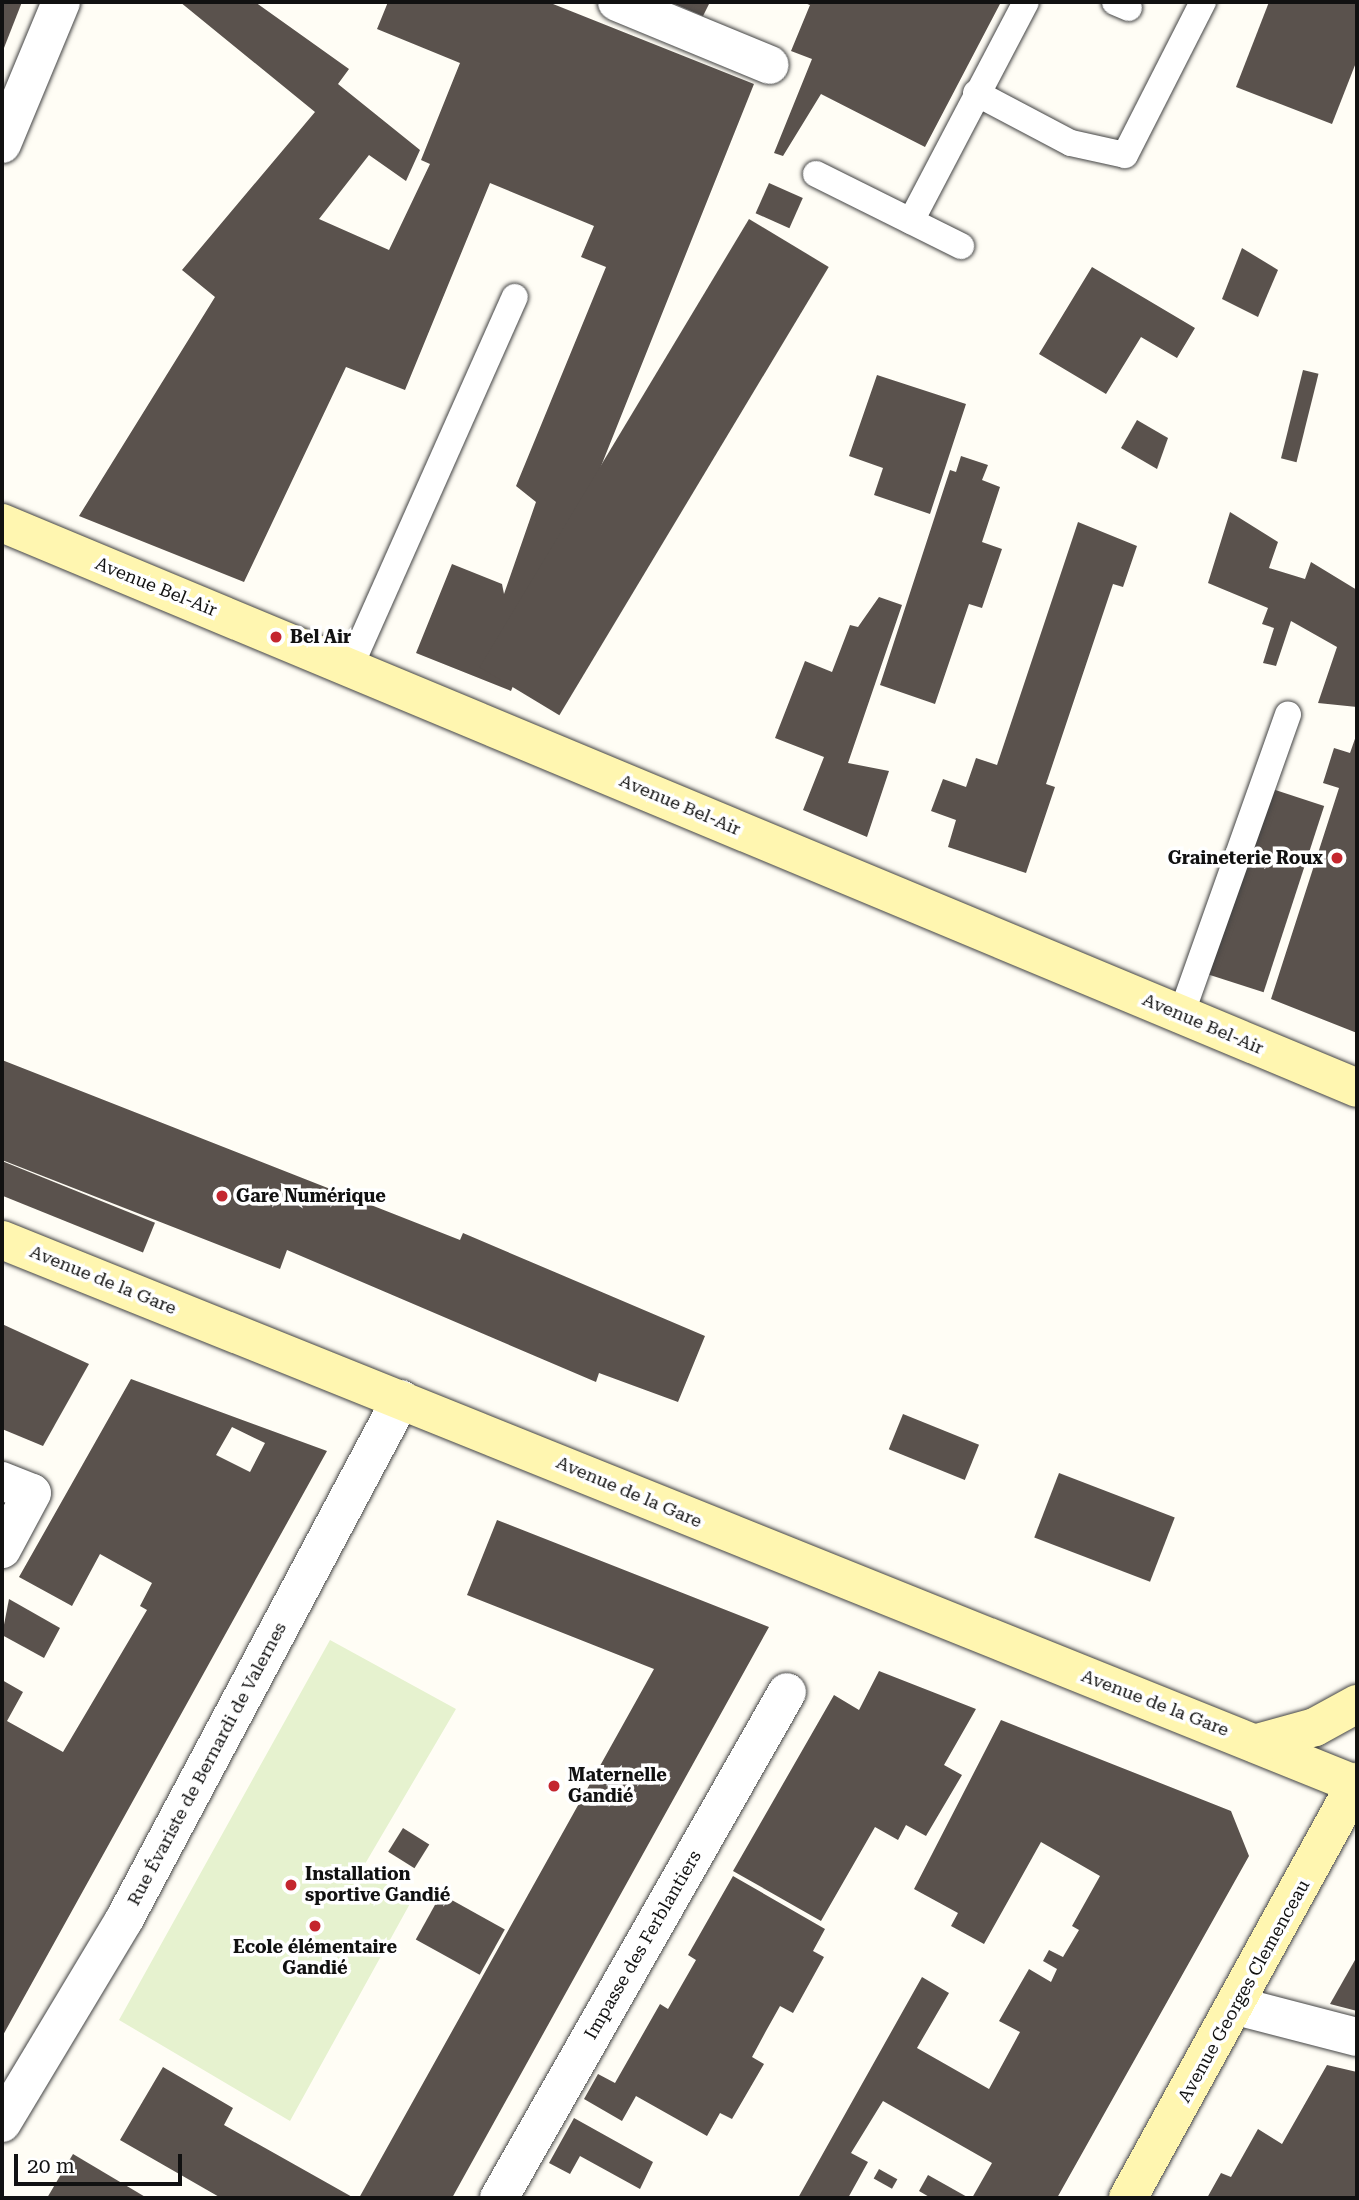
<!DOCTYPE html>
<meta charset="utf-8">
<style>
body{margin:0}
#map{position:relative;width:1359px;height:2200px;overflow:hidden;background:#fffdf5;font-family:"Roboto Serif",serif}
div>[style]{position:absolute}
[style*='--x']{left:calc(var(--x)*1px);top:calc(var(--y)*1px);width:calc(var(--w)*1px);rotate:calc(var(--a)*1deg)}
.pitch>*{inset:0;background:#e6f2cf}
.building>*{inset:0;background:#5a524d;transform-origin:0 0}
.roads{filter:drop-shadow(0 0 2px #444) drop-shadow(0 0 2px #444)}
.lane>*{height:26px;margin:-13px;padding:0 13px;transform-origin:13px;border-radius:13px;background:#fff}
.street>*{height:38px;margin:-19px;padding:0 19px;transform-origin:19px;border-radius:19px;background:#fff}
.secondary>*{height:38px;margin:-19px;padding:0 19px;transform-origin:19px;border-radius:19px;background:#fff6b0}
.dots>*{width:19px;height:19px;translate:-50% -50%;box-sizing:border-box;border:4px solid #fff;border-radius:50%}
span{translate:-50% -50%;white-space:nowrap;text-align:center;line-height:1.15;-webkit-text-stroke:7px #fff;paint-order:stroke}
.street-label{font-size:18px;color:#111}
.poi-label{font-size:18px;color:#111;font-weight:700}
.left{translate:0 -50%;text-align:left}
.right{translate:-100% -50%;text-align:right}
.frame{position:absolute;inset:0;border:4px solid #111;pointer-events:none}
.scale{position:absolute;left:14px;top:2154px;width:168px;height:32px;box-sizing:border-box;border:4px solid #111;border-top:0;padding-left:9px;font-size:21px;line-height:24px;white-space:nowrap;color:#111;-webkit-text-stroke:5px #fff;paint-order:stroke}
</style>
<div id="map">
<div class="pitch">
<i style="clip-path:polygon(330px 1640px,456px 1709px,362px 1869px,412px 1900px,290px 2121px,119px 2020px)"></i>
</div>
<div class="building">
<i style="clip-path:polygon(2px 2px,22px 2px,2px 53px)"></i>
<i style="clip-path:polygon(180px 2px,255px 2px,349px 69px,338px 84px,420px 150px,406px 181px,369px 155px,319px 219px,389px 250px,430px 164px,421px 160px,460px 63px,377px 29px,388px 2px,548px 2px,754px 84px,511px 691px,416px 653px,452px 564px,502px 584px,504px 594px,536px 502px,516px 486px,606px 267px,581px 257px,594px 226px,490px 183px,405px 390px,346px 367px,244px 582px,79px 516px,215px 297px,182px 270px,315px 112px)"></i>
<i style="clip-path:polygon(670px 2px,710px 2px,703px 16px)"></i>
<i style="clip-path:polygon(802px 2px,1001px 2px,925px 147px,821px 94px,783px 156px,774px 153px,812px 59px,791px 51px,810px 5px)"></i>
<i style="clip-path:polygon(1269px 2px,1357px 2px,1357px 60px,1332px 124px,1236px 87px)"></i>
<i style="left:769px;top:183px;width:37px;height:33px;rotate:24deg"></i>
<i style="left:749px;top:219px;width:93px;height:523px;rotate:31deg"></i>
<i style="clip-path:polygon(1242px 248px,1278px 270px,1258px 317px,1222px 299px)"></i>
<i style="clip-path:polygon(1092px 267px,1195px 328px,1177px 358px,1141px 337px,1106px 394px,1039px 354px)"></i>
<i style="left:1303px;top:370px;width:16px;height:91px;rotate:14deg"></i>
<i style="clip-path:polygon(877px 375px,966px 404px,930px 514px,874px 495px,883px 468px,849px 456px)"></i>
<i style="clip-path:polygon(1137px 420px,1168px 438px,1157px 469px,1121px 448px)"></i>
<i style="clip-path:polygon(961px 456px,988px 465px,982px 480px,1000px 487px,982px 542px,1002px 549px,982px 608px,969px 604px,935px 704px,880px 685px,950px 470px,956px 472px)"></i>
<i style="clip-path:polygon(1230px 512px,1278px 542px,1269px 568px,1305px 579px,1311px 562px,1357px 590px,1357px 707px,1318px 703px,1337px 647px,1291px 621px,1276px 666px,1263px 663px,1274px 628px,1262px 624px,1268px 608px,1208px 583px)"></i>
<i style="clip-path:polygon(1078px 522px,1137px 546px,1123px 587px,1113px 584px,1046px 784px,1055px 787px,1026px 873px,948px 847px,956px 820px,931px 811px,943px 779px,966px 787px,976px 758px,997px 765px)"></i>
<i style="clip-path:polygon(879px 597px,902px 605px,848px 763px,889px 771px,867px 837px,803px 810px,824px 757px,775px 738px,805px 661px,832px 672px,850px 625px,858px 627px)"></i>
<i style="clip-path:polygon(1357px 733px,1357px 1033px,1271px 999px,1339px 788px,1323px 783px,1334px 748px,1350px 753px)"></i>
<i style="left:1269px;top:788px;width:58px;height:196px;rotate:18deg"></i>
<i style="clip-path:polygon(2px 1060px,460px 1240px,463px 1233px,705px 1336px,678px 1402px,599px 1373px,596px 1382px,287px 1250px,280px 1269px,2px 1160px)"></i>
<i style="left:2px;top:1161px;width:165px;height:32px;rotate:22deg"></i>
<i style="clip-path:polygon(2px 1324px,89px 1364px,43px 1446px,2px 1429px)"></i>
<i style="clip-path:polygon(evenodd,131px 1379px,327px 1451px,2px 2037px,2px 1680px,23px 1692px,7px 1721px,63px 1752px,147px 1610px,140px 1606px,152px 1583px,100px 1554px,72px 1606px,19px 1577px,131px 1379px,232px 1427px,265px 1443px,250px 1472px,216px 1455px,232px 1427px)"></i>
<i style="left:903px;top:1414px;width:82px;height:38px;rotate:22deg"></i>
<i style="left:1059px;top:1473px;width:124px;height:69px;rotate:21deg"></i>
<i style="clip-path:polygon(497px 1520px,769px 1627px,452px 2198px,359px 2198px,654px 1669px,467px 1595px)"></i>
<i style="clip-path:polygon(9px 1599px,60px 1628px,44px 1658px,2px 1635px)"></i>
<i style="clip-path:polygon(879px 1671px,976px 1709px,944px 1765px,962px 1775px,926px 1836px,906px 1825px,898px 1840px,875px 1827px,821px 1921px,733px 1871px,834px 1695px,859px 1710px)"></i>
<i style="clip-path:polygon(1001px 1720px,1231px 1811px,1249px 1856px,1057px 2198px,972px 2198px,992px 2163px,883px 2101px,851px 2153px,868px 2162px,848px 2198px,798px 2198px,922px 1977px,949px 1993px,917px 2048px,989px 2089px,1020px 2032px,999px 2021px,1029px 1969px,1051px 1982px,1057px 1969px,1043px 1961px,1049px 1950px,1063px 1957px,1079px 1930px,1072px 1926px,1100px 1876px,1041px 1842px,984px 1944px,951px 1926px,958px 1913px,914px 1889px)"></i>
<i style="left:403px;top:1828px;width:31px;height:28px;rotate:32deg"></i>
<i style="clip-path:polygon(733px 1876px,825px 1929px,813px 1951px,824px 1957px,793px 2013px,780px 2006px,766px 2031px,752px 2057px,764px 2064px,732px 2119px,720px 2113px,707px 2136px,636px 2096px,622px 2121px,584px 2099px,598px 2074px,615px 2083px,660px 2004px,668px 2009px,696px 1960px,688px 1955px)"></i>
<i style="left:441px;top:1894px;width:73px;height:52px;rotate:29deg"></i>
<i style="clip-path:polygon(1355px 1960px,1357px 1960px,1357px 2011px,1330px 2004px)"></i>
<i style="clip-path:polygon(1327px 2065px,1357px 2072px,1357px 2198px,1207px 2198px,1221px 2173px,1231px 2177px,1258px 2129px,1282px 2144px)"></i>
<i style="clip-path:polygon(163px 2067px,233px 2108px,224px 2125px,354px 2198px,221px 2198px,120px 2140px)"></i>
<i style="clip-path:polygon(574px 2118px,653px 2162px,640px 2189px,580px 2156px,570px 2174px,549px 2163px)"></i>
<i style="clip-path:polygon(73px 2154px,147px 2198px,47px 2198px)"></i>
<i style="left:879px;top:2169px;width:21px;height:11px;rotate:29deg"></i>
<i style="clip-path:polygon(928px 2175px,969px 2198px,931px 2198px,919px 2191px)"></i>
</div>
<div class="roads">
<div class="lane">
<i style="--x:1115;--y:2;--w:15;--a:23"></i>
<i style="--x:976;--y:93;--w:107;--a:27.8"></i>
<i style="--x:1071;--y:143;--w:55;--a:12.5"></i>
<i style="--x:1125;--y:155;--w:172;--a:-63"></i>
<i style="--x:816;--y:174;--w:162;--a:26.4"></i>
<i style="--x:911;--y:221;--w:247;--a:-62.3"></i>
<i style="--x:350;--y:667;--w:405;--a:-66"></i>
<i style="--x:1181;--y:1015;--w:319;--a:-70.4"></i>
</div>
<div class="street">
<i style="--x:617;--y:2;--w:165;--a:22.4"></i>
<i style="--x:2;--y:144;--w:154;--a:-67.4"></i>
<i style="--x:2;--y:1481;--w:32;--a:22"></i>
<i style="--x:32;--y:1493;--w:64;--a:118.2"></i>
<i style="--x:1237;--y:2006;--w:124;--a:14.5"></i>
<i style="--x:2;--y:2123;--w:237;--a:-59"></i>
<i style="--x:124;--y:1920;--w:590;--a:-62"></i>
<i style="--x:499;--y:2198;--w:582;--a:-60.35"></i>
</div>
<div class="secondary">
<i style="--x:2;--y:523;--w:1468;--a:22.63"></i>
<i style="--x:2;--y:1240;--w:1460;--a:21.91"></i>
<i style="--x:1257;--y:1743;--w:60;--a:-15.4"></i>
<i style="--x:1315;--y:1727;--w:48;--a:-28.7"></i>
<i style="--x:1128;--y:2198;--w:475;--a:-61.2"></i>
</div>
</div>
<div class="dots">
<i style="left:276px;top:637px;background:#c4262e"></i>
<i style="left:1337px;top:858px;background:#c4262e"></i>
<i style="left:222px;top:1196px;background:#c4262e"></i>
<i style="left:554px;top:1786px;background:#c4262e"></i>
<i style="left:291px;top:1885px;background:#c4262e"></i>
<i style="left:315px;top:1926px;background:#c4262e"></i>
</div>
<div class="street-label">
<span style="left:156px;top:587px;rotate:22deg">Avenue Bel-Air</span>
<span style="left:680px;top:805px;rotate:23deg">Avenue Bel-Air</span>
<span style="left:1203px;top:1024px;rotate:23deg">Avenue Bel-Air</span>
<span style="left:103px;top:1280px;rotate:22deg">Avenue de la Gare</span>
<span style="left:629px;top:1492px;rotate:23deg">Avenue de la Gare</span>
<span style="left:1155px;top:1703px;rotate:21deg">Avenue de la Gare</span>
<span style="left:207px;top:1764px;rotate:-62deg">Rue Évariste de Bernardi de Valernes</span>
<span style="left:643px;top:1945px;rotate:-60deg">Impasse des Ferblantiers</span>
<span style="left:1244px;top:1991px;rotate:-61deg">Avenue Georges Clemenceau</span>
</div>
<div class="poi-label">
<span class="left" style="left:290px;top:637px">Bel Air</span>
<span class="right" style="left:1323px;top:858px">Graineterie Roux</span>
<span class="left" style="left:236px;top:1196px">Gare Numérique</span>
<span class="left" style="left:568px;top:1786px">Maternelle<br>Gandié</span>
<span class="left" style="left:305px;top:1885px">Installation<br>sportive Gandié</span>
<span style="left:315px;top:1958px">Ecole élémentaire<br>Gandié</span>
</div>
<div class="frame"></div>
<div class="scale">20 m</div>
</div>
